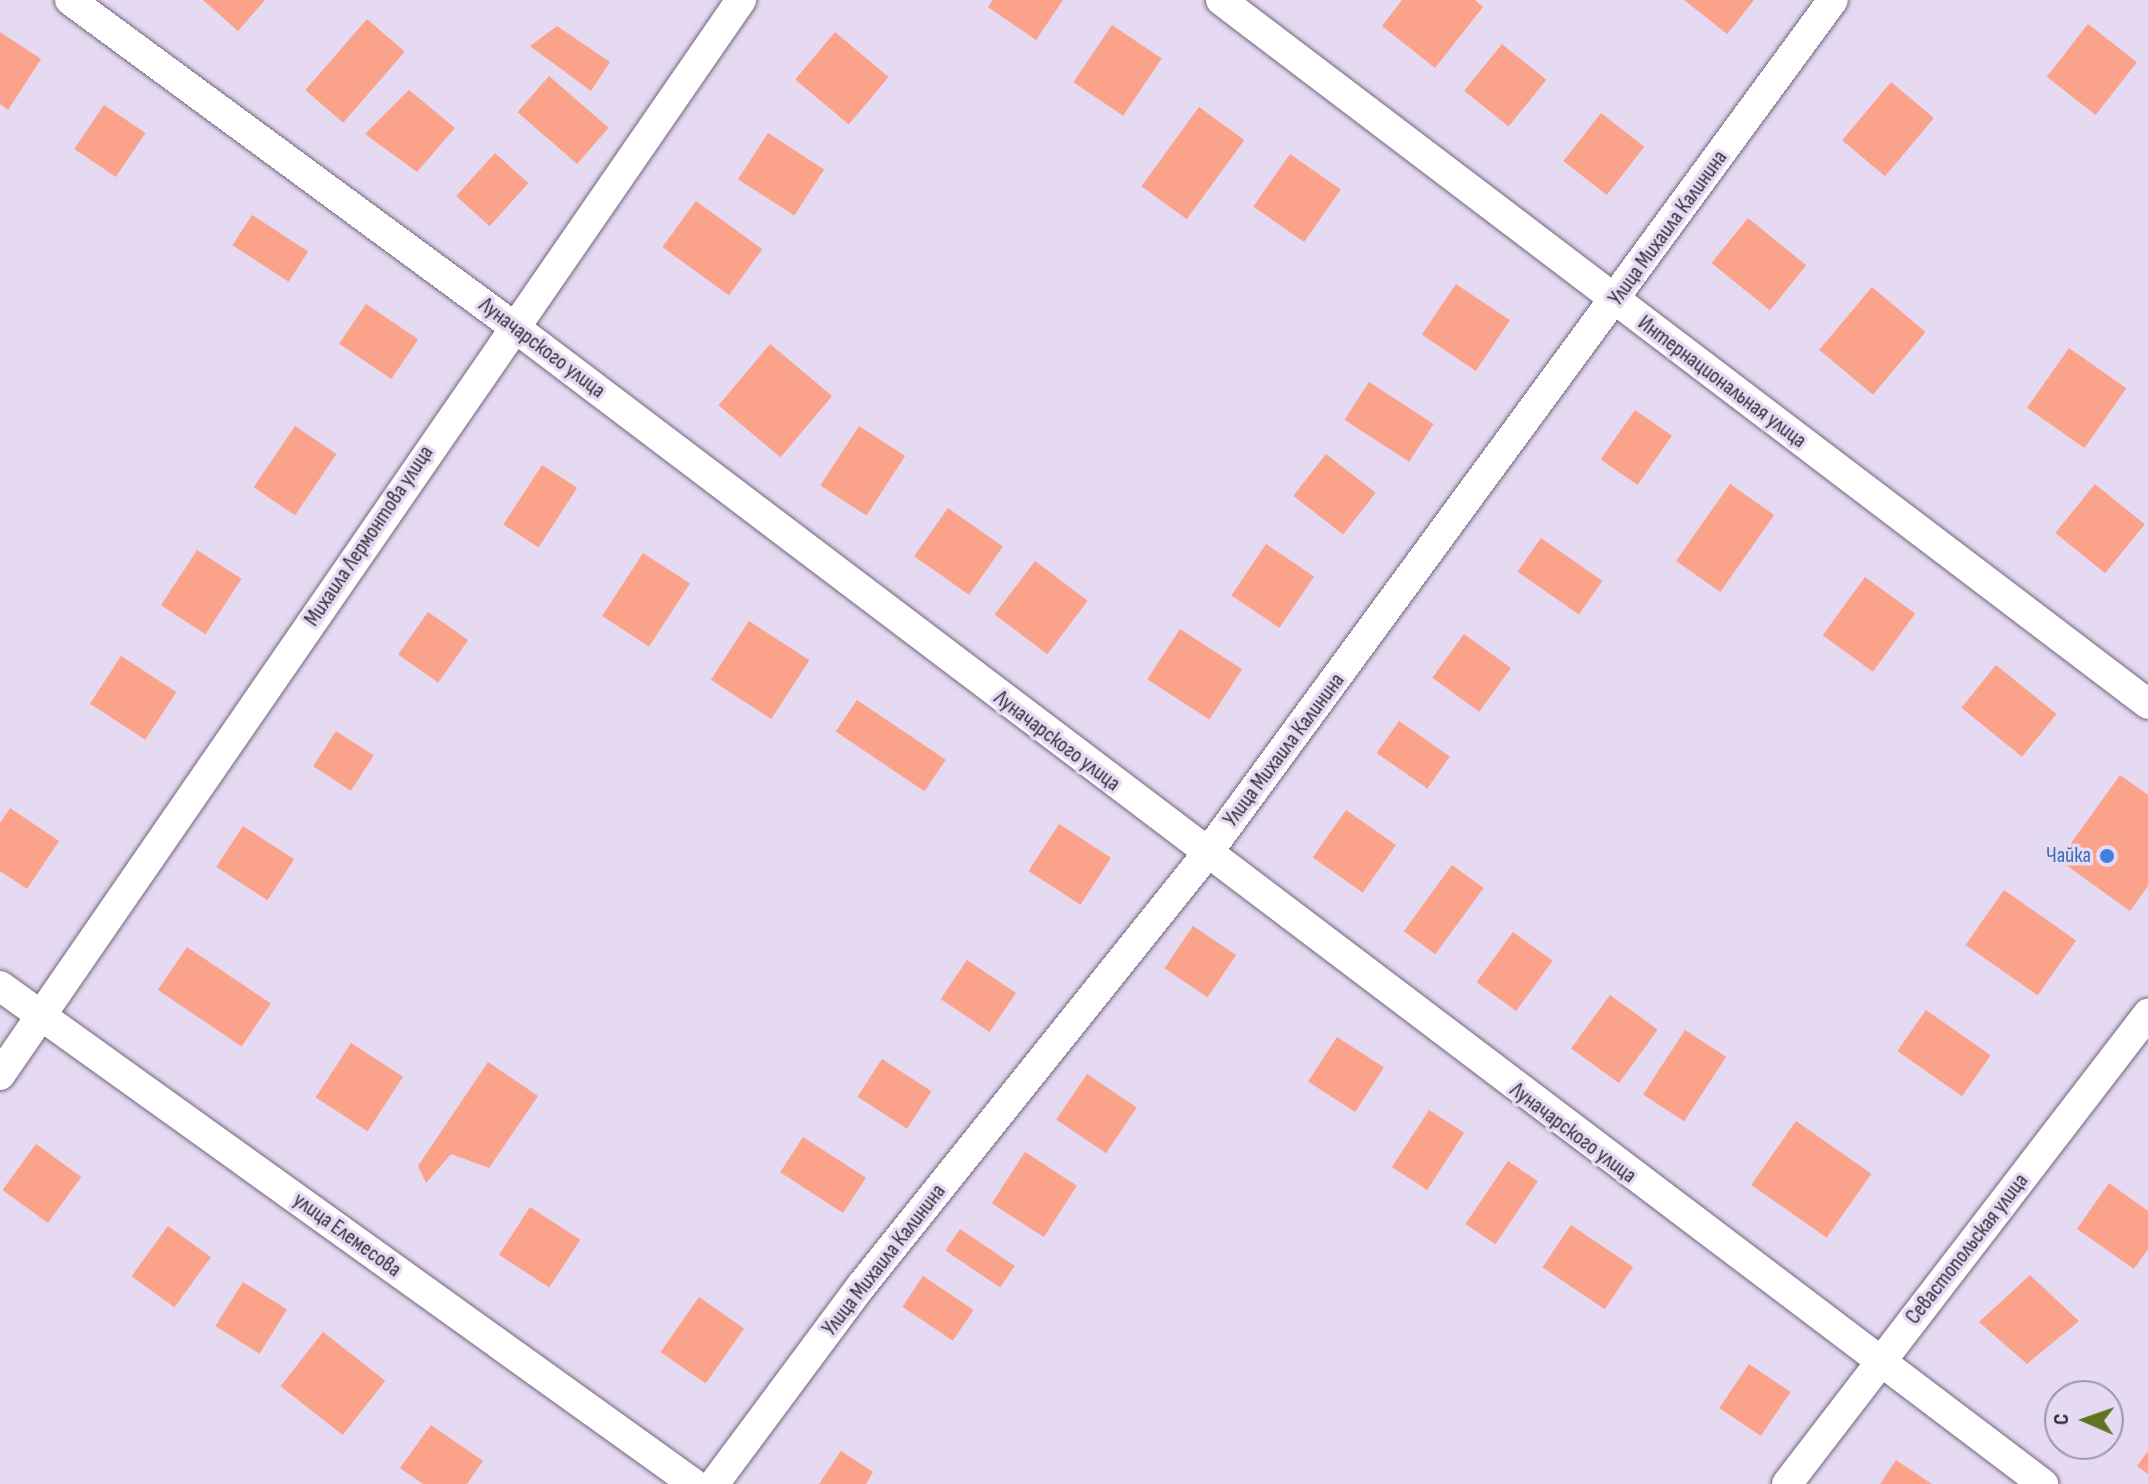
<!DOCTYPE html>
<meta charset="utf-8">
<style>
body{margin:0}
#map{position:relative;width:2148px;height:1484px;overflow:hidden;background:#e6d9f2;font-family:"Sofia Sans Condensed",sans-serif}
div>[style]{position:absolute}
[style*='--x']{left:calc(var(--x)*1px);top:calc(var(--y)*1px);width:calc(var(--w)*1px);rotate:calc(var(--a)*1deg)}
.building>*{inset:0;background:#faa38a;transform-origin:0 0}
.roads{filter:drop-shadow(0 0 2px #72667c) drop-shadow(0 0 2px #72667c)}
.street>*{height:30px;margin:-15px;padding:0 15px;transform-origin:15px;border-radius:15px;background:#fff}
.dots>*{width:22px;height:22px;translate:-50% -50%;box-sizing:border-box;border:4px solid #e6d9f2;border-radius:50%}
span{translate:-50% -50%;white-space:nowrap;text-align:center;line-height:1.15;-webkit-text-stroke:7px #e6d9f2;paint-order:stroke}
.street-label{font-size:22px;color:#332e38}
.shop-label{font-size:22px;color:#366cbe}
.right{translate:-100% -50%;text-align:right}
.north{position:absolute;left:2044px;top:1380px;width:80px;height:80px;box-sizing:border-box;background:#e6d9f2;border:2px solid #9e95a8;border-radius:50%;rotate:272deg;font-size:22px;font-weight:700;line-height:32px;text-align:center;color:#332e38}
.north::after{content:'';display:block;margin:auto;width:28px;height:36px;background:#607322;clip-path:polygon(50% 0,100% 100%,50% 72%,0 100%)}
</style>
<div id="map">
<div class="building">
<i style="clip-path:polygon(203px 0,265px 0,238px 31px)"></i>
<i style="clip-path:polygon(993px 0,1063px 0,1036px 40px,988px 7px)"></i>
<i style="clip-path:polygon(1402px 0,1475px 0,1483px 7px,1435px 68px,1382px 26px)"></i>
<i style="clip-path:polygon(1684px 0,1754px 0,1727px 34px)"></i>
<i style="left:367px;top:19px;width:50px;height:94px;rotate:41deg"></i>
<i style="left:2088px;top:24px;width:62px;height:67px;rotate:38deg"></i>
<i style="left:1112px;top:25px;width:60px;height:69px;rotate:34deg"></i>
<i style="clip-path:polygon(557px 26px,610px 62px,591px 91px,530px 46px)"></i>
<i style="clip-path:polygon(0 32px,41px 59px,8px 110px,0 104px)"></i>
<i style="left:835px;top:32px;width:70px;height:62px;rotate:40deg"></i>
<i style="left:1502px;top:44px;width:57px;height:60px;rotate:39deg"></i>
<i style="left:549px;top:76px;width:79px;height:48px;rotate:41deg"></i>
<i style="left:1891px;top:82px;width:56px;height:76px;rotate:40deg"></i>
<i style="clip-path:polygon(409px 90px,455px 128px,417px 172px,365px 134px)"></i>
<i style="left:104px;top:105px;width:50px;height:53px;rotate:34deg"></i>
<i style="left:1199px;top:107px;width:56px;height:98px;rotate:36deg"></i>
<i style="left:1601px;top:113px;width:55px;height:61px;rotate:38deg"></i>
<i style="left:768px;top:133px;width:67px;height:55px;rotate:33deg"></i>
<i style="left:495px;top:153px;width:45px;height:58px;rotate:42deg"></i>
<i style="left:1290px;top:154px;width:62px;height:64px;rotate:35deg"></i>
<i style="left:696px;top:201px;width:82px;height:57px;rotate:36deg"></i>
<i style="left:252px;top:215px;width:67px;height:36px;rotate:33deg"></i>
<i style="left:1748px;top:218px;width:75px;height:58px;rotate:39deg"></i>
<i style="left:1456px;top:284px;width:65px;height:61px;rotate:34deg"></i>
<i style="left:1872px;top:287px;width:70px;height:82px;rotate:40deg"></i>
<i style="left:366px;top:304px;width:63px;height:48px;rotate:34deg"></i>
<i style="left:770px;top:344px;width:81px;height:80px;rotate:40deg"></i>
<i style="left:2069px;top:348px;width:70px;height:73px;rotate:35deg"></i>
<i style="left:1369px;top:382px;width:77px;height:45px;rotate:33deg"></i>
<i style="left:1635px;top:410px;width:45px;height:60px;rotate:35deg"></i>
<i style="left:295px;top:426px;width:50px;height:74px;rotate:34deg"></i>
<i style="left:859px;top:426px;width:55px;height:71px;rotate:33deg"></i>
<i style="left:1326px;top:454px;width:63px;height:53px;rotate:38deg"></i>
<i style="left:542px;top:465px;width:42px;height:71px;rotate:33deg"></i>
<i style="left:1730px;top:484px;width:54px;height:94px;rotate:35deg"></i>
<i style="left:2095px;top:484px;width:64px;height:63px;rotate:39deg"></i>
<i style="left:948px;top:508px;width:67px;height:59px;rotate:35deg"></i>
<i style="left:1541px;top:538px;width:75px;height:41px;rotate:35deg"></i>
<i style="left:1266px;top:544px;width:58px;height:62px;rotate:34deg"></i>
<i style="left:197px;top:550px;width:53px;height:66px;rotate:33deg"></i>
<i style="left:643px;top:553px;width:56px;height:75px;rotate:33deg"></i>
<i style="left:1035px;top:561px;width:66px;height:67px;rotate:37deg"></i>
<i style="left:1865px;top:577px;width:62px;height:72px;rotate:36deg"></i>
<i style="left:428px;top:612px;width:49px;height:52px;rotate:35deg"></i>
<i style="left:749px;top:621px;width:72px;height:70px;rotate:33deg"></i>
<i style="left:1180px;top:629px;width:74px;height:60px;rotate:33deg"></i>
<i style="left:1464px;top:634px;width:58px;height:54px;rotate:36deg"></i>
<i style="left:121px;top:656px;width:66px;height:57px;rotate:33deg"></i>
<i style="left:1996px;top:665px;width:78px;height:55px;rotate:39deg"></i>
<i style="left:857px;top:700px;width:107px;height:38px;rotate:34deg"></i>
<i style="left:1399px;top:721px;width:62px;height:39px;rotate:35deg"></i>
<i style="left:336px;top:731px;width:45px;height:42px;rotate:33deg"></i>
<i style="clip-path:polygon(2120px 775px,2148px 795px,2148px 886px,2130px 911px,2059px 860px)"></i>
<i style="clip-path:polygon(10px 808px,59px 841px,27px 889px,0 871px,0 823px)"></i>
<i style="left:1346px;top:810px;width:61px;height:58px;rotate:35deg"></i>
<i style="left:1059px;top:824px;width:62px;height:56px;rotate:33deg"></i>
<i style="left:243px;top:826px;width:61px;height:49px;rotate:33deg"></i>
<i style="left:1452px;top:865px;width:39px;height:82px;rotate:36deg"></i>
<i style="left:2004px;top:890px;width:88px;height:67px;rotate:35deg"></i>
<i style="left:1193px;top:926px;width:52px;height:51px;rotate:34deg"></i>
<i style="left:1513px;top:932px;width:49px;height:62px;rotate:36deg"></i>
<i style="left:187px;top:947px;width:101px;height:52px;rotate:34deg"></i>
<i style="left:967px;top:960px;width:59px;height:47px;rotate:34deg"></i>
<i style="left:1610px;top:995px;width:59px;height:66px;rotate:36deg"></i>
<i style="left:1926px;top:1010px;width:79px;height:50px;rotate:35deg"></i>
<i style="left:1685px;top:1030px;width:49px;height:77px;rotate:33deg"></i>
<i style="left:1337px;top:1037px;width:56px;height:53px;rotate:33deg"></i>
<i style="left:351px;top:1043px;width:62px;height:65px;rotate:33deg"></i>
<i style="left:882px;top:1059px;width:59px;height:45px;rotate:33deg"></i>
<i style="clip-path:polygon(488px 1062px,538px 1096px,489px 1168px,451px 1154px,426px 1183px,418px 1166px)"></i>
<i style="left:1087px;top:1074px;width:60px;height:55px;rotate:34deg"></i>
<i style="left:1429px;top:1110px;width:42px;height:68px;rotate:33deg"></i>
<i style="left:1796px;top:1121px;width:92px;height:78px;rotate:35deg"></i>
<i style="left:803px;top:1137px;width:75px;height:42px;rotate:33deg"></i>
<i style="left:36px;top:1144px;width:56px;height:57px;rotate:36deg"></i>
<i style="left:1025px;top:1152px;width:62px;height:61px;rotate:33deg"></i>
<i style="left:1508px;top:1161px;width:36px;height:76px;rotate:34deg"></i>
<i style="clip-path:polygon(2109px 1183px,2148px 1211px,2148px 1249px,2134px 1269px,2077px 1229px)"></i>
<i style="left:530px;top:1207px;width:60px;height:57px;rotate:33deg"></i>
<i style="left:1571px;top:1225px;width:75px;height:51px;rotate:34deg"></i>
<i style="left:168px;top:1226px;width:53px;height:62px;rotate:36deg"></i>
<i style="left:960px;top:1229px;width:66px;height:26px;rotate:34deg"></i>
<i style="clip-path:polygon(2030px 1275px,2079px 1321px,2027px 1364px,1979px 1322px)"></i>
<i style="left:923px;top:1276px;width:61px;height:37px;rotate:34deg"></i>
<i style="left:243px;top:1282px;width:52px;height:52px;rotate:32deg"></i>
<i style="left:699px;top:1297px;width:55px;height:67px;rotate:35deg"></i>
<i style="left:323px;top:1332px;width:79px;height:69px;rotate:38deg"></i>
<i style="left:1749px;top:1364px;width:50px;height:53px;rotate:34deg"></i>
<i style="clip-path:polygon(431px 1425px,483px 1461px,467px 1484px,423px 1484px,400px 1468px)"></i>
<i style="clip-path:polygon(841px 1451px,873px 1472px,866px 1484px,819px 1484px)"></i>
<i style="clip-path:polygon(2148px 1451px,2148px 1474px,2137px 1466px)"></i>
<i style="clip-path:polygon(1896px 1460px,1932px 1484px,1880px 1484px)"></i>
</div>
<div class="roads">
<div class="street">
<i style="--x:70;--y:0;--w:550;--a:36.35"></i>
<i style="--x:513;--y:326;--w:1919;--a:37.12"></i>
<i style="--x:1221;--y:0;--w:1164;--a:37.21"></i>
<i style="--x:0;--y:986;--w:854;--a:35.66"></i>
<i style="--x:0;--y:1075;--w:1306;--a:-55.42"></i>
<i style="--x:714;--y:1484;--w:248;--a:-53.4"></i>
<i style="--x:862;--y:1285;--w:551;--a:-51.34"></i>
<i style="--x:1206;--y:855;--w:1060;--a:-53.75"></i>
<i style="--x:1787;--y:1484;--w:593;--a:-52.47"></i>
</div>
</div>
<div class="dots">
<i style="left:2107px;top:856px;background:#3f7fe0"></i>
</div>
<div class="street-label">
<span style="left:1668px;top:228px;rotate:-54deg">Улица Михаила Калинина</span>
<span style="left:542px;top:348px;rotate:37deg">Луначарского улица</span>
<span style="left:1722px;top:382px;rotate:37deg">Интернациональная улица</span>
<span style="left:369px;top:536px;rotate:-56deg">Михаила Лермонтова улица</span>
<span style="left:1057px;top:741px;rotate:37deg">Луначарского улица</span>
<span style="left:1284px;top:750px;rotate:-53deg">Улица Михаила Калинина</span>
<span style="left:1573px;top:1133px;rotate:37deg">Луначарского улица</span>
<span style="left:347px;top:1235px;rotate:36deg">улица Елемесова</span>
<span style="left:1967px;top:1249px;rotate:-52deg">Севастопольская улица</span>
<span style="left:884px;top:1260px;rotate:-52deg">Улица Михаила Калинина</span>
</div>
<div class="shop-label">
<span class="right" style="left:2091px;top:856px">Чайка</span>
</div>
<div class="north">С</div>
</div>
